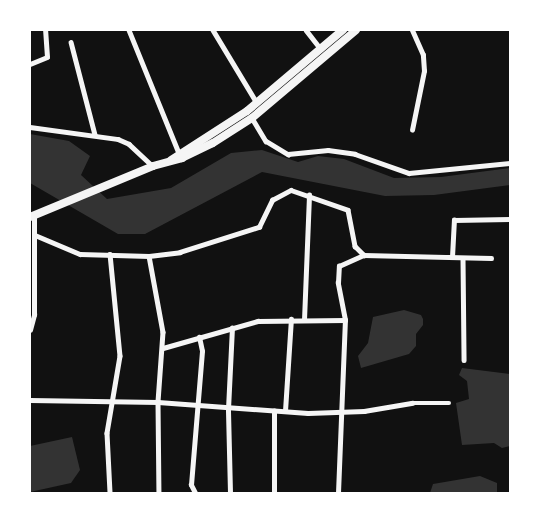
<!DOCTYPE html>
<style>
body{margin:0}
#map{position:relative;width:540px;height:523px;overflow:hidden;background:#111;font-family:Roboto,sans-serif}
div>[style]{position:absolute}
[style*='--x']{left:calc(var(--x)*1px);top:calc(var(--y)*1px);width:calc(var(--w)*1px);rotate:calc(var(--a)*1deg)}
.water>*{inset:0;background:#333}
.minor>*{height:4.5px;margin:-2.25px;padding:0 2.25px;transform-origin:2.25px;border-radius:2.25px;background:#f5f5f5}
.trunk>*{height:8px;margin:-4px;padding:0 4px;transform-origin:4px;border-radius:4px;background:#f5f5f5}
span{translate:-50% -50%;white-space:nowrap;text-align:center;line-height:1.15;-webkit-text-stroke:5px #fff;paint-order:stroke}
.frame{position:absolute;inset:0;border:31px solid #fff;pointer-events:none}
</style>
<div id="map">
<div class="water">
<i style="clip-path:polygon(30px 134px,69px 141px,90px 156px,81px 175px,107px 199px,171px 188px,231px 153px,262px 150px,298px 162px,318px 156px,344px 159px,394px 178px,441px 177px,510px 168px,510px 185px,434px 195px,385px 196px,262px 172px,145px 234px,118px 234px,30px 183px)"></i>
<i style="clip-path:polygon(404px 310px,421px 315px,423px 319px,423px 325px,416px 334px,416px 346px,409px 354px,361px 368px,358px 356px,368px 343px,373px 317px)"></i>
<i style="clip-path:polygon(462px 368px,510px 374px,510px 446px,502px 448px,494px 443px,462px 445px,456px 403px,469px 399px,467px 381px,459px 375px)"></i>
<i style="clip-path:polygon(72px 437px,80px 470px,71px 483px,30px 492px,30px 446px)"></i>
<i style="clip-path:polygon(480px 476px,497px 483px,497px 493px,430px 493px,433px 484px)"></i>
</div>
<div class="minor">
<i style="--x:129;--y:30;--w:133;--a:67.9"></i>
<i style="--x:213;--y:30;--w:85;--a:58.9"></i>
<i style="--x:306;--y:30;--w:24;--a:52"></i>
<i style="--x:71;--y:42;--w:96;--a:75.5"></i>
<i style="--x:30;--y:64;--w:18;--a:-22"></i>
<i style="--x:47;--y:57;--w:27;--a:-94"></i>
<i style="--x:252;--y:118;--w:27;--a:59"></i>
<i style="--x:266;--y:141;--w:26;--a:31"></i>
<i style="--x:288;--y:154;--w:40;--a:-5.7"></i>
<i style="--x:328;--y:150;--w:27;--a:8"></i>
<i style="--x:355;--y:154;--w:57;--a:19.4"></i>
<i style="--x:409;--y:173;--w:101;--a:-5.7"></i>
<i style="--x:30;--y:127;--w:89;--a:7.8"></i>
<i style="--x:118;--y:139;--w:12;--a:24"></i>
<i style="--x:129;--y:144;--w:33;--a:43"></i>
<i style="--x:412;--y:130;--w:60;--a:-78.5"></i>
<i style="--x:424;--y:71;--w:16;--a:-94"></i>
<i style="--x:423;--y:55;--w:27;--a:-114"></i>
<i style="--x:35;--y:235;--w:49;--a:22.9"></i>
<i style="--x:80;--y:254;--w:69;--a:1.7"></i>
<i style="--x:149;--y:256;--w:31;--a:-7"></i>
<i style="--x:180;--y:252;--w:83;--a:-17.6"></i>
<i style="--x:259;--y:227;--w:30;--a:-64"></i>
<i style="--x:272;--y:200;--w:21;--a:-28"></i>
<i style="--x:291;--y:190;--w:60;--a:19.3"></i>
<i style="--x:348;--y:210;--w:37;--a:79"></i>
<i style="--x:355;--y:246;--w:13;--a:45"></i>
<i style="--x:364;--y:255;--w:127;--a:1.4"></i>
<i style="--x:110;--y:254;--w:102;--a:84.4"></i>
<i style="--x:120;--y:356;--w:78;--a:99.6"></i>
<i style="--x:107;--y:433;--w:60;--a:87.1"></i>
<i style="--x:149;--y:256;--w:77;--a:79.6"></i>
<i style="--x:163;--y:332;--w:70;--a:94.1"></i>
<i style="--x:158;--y:402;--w:91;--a:89.4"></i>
<i style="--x:452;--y:257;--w:37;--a:-87"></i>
<i style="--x:454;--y:220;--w:56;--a:-1"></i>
<i style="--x:463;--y:258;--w:102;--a:89.4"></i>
<i style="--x:304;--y:320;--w:125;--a:-87.7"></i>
<i style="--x:30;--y:330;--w:16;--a:-75"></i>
<i style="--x:34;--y:315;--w:100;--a:-90"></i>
<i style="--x:163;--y:348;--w:99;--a:-15.9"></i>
<i style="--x:258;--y:321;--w:87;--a:-0.7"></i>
<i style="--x:30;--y:400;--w:128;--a:0.9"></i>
<i style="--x:158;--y:402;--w:150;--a:4.2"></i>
<i style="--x:308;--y:413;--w:56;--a:-2"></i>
<i style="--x:364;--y:411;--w:49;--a:-9.5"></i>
<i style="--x:412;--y:403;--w:37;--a:0"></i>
<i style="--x:285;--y:411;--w:92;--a:-86.3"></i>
<i style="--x:195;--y:493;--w:9;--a:-117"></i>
<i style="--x:191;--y:485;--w:134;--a:-85.3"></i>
<i style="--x:202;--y:351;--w:14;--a:-102"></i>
<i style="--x:230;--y:493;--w:84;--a:-91.4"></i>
<i style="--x:228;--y:409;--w:81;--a:-87.2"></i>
<i style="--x:274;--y:493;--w:82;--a:-90"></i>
<i style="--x:338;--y:493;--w:173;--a:-87.7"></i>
<i style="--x:345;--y:320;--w:38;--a:-101"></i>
<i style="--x:338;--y:283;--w:17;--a:-87"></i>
<i style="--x:339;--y:266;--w:27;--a:-24"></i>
</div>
<div class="trunk">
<i style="--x:171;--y:160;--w:90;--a:-32.8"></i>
<i style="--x:247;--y:111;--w:126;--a:-40.2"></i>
<i style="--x:30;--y:217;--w:133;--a:-22.5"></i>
<i style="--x:153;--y:166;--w:30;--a:-15"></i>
<i style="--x:182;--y:158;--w:34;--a:-26"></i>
<i style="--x:213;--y:143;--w:46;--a:-32.7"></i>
<i style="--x:252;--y:118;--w:136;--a:-40.2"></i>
</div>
<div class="frame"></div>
</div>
